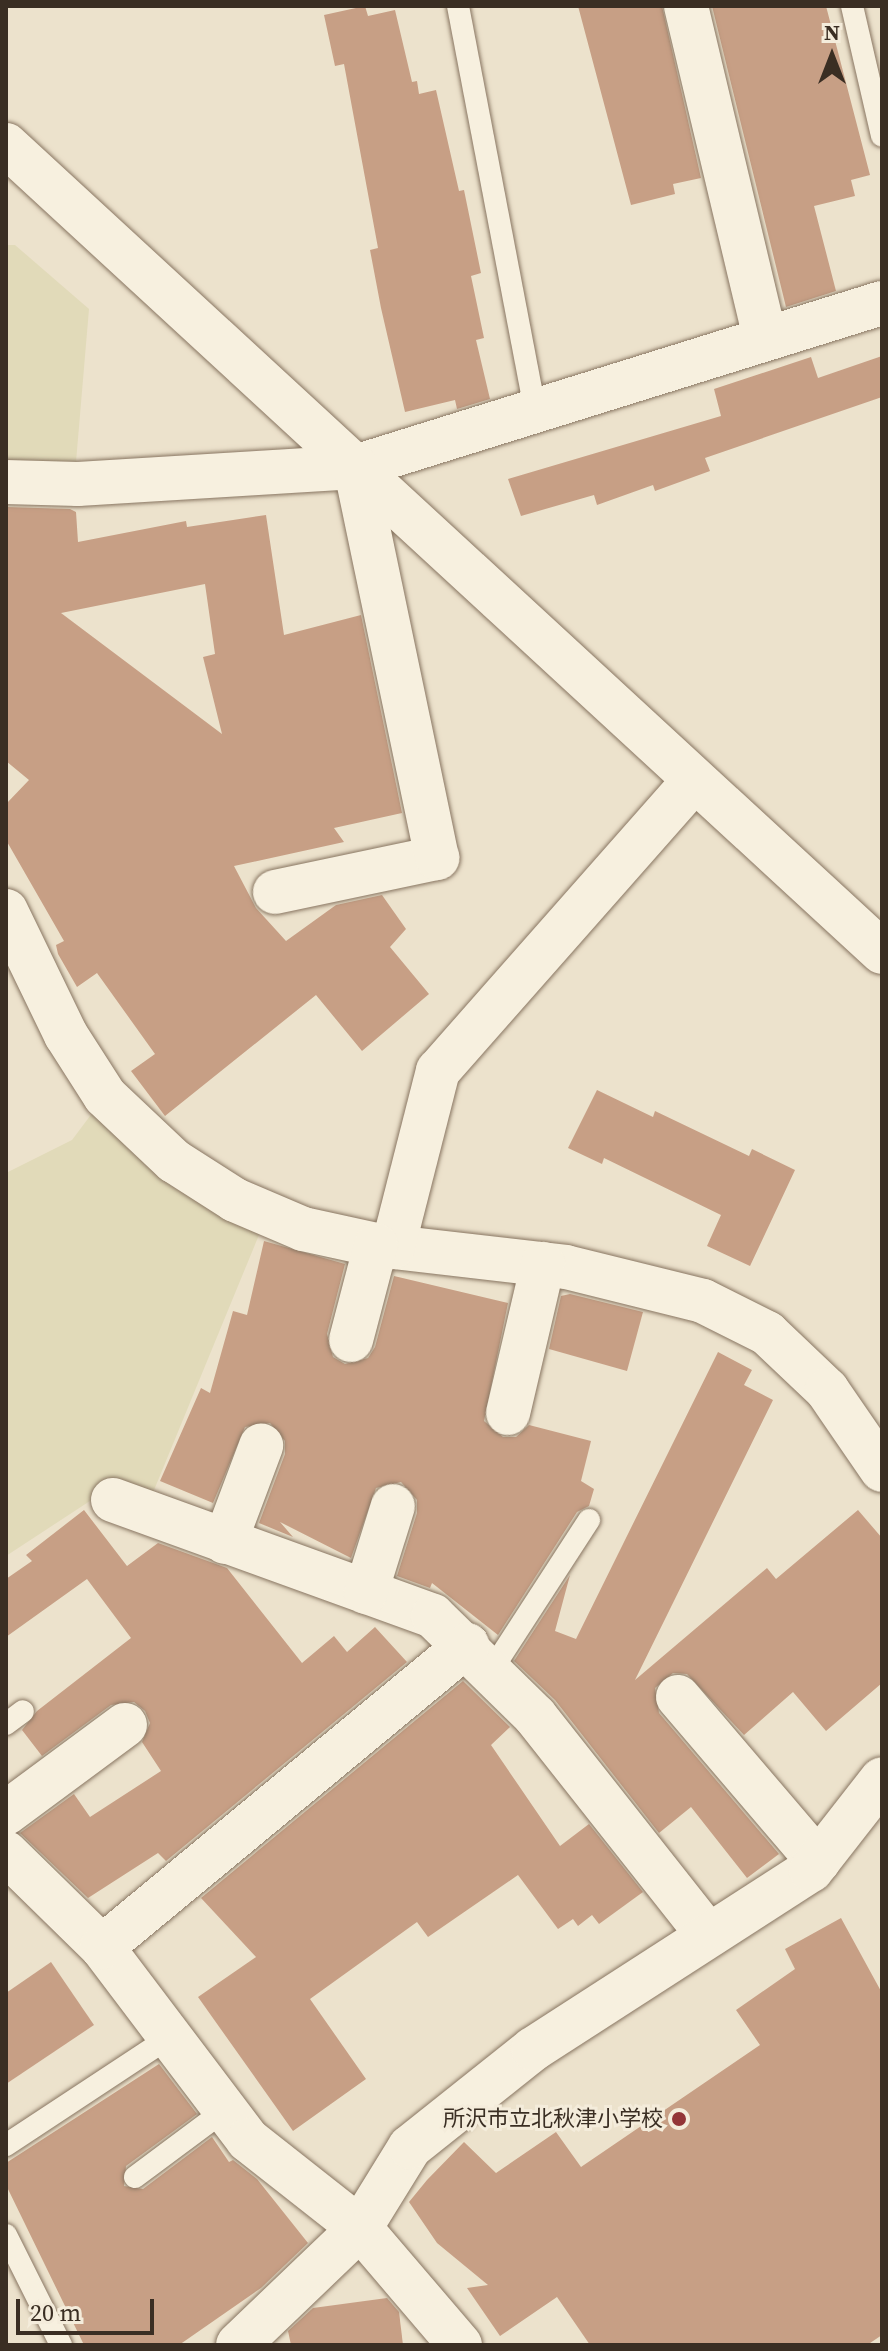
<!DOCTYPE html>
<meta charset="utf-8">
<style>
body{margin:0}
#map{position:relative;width:888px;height:2351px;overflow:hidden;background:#ece2cc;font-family:"Source Serif 4","Noto Sans JP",serif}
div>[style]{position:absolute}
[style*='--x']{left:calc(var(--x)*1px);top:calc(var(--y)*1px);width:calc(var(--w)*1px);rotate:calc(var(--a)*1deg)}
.farmland>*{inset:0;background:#e1dab9}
.building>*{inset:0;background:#c79f85}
.roads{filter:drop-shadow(0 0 2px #887561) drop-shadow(0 0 2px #887561)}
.service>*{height:22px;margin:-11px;padding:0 11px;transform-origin:11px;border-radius:11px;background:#f7f0df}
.minor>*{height:44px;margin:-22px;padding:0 22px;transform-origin:22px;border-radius:22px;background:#f7f0df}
.tertiary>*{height:44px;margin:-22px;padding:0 22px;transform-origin:22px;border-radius:22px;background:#f7f0df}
.dots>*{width:22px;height:22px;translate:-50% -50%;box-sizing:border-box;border:4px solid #f4ecdb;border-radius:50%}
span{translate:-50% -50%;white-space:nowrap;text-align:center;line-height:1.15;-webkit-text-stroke:6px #f4ecdb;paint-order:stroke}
.poi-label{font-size:22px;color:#3a2e23}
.right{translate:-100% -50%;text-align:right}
.frame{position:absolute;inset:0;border:8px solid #3a2e23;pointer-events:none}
.north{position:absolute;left:792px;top:16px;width:80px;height:80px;-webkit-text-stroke:6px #f4ecdb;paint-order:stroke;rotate:0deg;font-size:22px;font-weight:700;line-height:32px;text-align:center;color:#3a2e23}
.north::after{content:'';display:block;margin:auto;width:28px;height:36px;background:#3a2e23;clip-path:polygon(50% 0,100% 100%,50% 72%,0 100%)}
.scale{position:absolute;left:16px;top:2299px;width:138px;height:36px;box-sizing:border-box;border:4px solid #3a2e23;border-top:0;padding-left:10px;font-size:24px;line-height:28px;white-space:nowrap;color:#3a2e23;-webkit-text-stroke:6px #f4ecdb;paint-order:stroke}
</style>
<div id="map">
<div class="farmland">
<i style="clip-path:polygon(6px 245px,15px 245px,89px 309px,76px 462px,6px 461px)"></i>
<i style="clip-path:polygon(105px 1096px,268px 1213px,145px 1512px,93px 1499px,6px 1556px,6px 1173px,72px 1140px)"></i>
</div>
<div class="building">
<i style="clip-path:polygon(365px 6px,368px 16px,395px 10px,412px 82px,417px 81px,419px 94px,436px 90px,459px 191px,464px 190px,481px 273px,471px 276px,484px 338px,476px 340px,490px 399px,457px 409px,455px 400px,405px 412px,381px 308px,370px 250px,378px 248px,344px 64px,335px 66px,324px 15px)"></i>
<i style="clip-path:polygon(578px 6px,662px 6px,701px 178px,673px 184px,675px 194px,631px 205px)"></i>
<i style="clip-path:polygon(712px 6px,826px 6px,870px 175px,851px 180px,855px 196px,814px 206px,836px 291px,786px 307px)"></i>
<i style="clip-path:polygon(882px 356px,882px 397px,705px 458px,710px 471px,655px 491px,653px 485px,597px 505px,594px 495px,521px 516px,508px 479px,721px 416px,714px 389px,811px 357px,818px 378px)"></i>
<i style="clip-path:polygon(evenodd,6px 507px,70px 509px,76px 512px,78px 542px,186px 521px,187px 527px,266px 515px,284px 635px,361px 615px,402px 813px,334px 828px,344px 842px,234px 866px,256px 908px,286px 941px,336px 905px,382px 895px,406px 929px,390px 947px,429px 994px,362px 1051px,316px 995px,165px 1116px,131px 1071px,155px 1054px,97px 973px,77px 987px,58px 954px,56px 945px,64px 941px,6px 840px,6px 804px,29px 780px,6px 761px,6px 507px,205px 584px,215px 654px,203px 657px,222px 734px,61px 613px,205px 584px)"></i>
<i style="clip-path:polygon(597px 1090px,653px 1117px,655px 1111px,749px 1156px,752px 1149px,795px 1170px,750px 1266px,707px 1246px,721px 1215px,604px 1158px,602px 1164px,568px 1148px)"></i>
<i style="clip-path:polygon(264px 1241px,345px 1264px,327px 1334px,333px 1357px,345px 1364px,368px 1358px,375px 1347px,394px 1276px,508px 1303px,484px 1421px,503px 1437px,516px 1437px,529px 1425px,591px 1441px,581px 1481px,594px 1489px,589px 1506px,577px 1512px,498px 1635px,432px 1583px,430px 1588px,397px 1576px,417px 1513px,417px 1500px,401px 1482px,376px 1488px,351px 1558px,280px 1522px,293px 1537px,259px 1523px,285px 1454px,285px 1441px,270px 1423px,245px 1427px,213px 1503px,160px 1481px,201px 1388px,210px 1393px,233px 1311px,247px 1315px)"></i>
<i style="clip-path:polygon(570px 1294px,643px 1312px,627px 1371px,549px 1349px,561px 1296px)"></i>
<i style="clip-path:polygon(718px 1352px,752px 1370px,744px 1385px,773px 1400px,635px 1680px,767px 1568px,776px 1579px,858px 1510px,882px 1538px,882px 1683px,826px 1731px,793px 1692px,744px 1735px,687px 1674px,673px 1673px,655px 1688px,659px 1713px,779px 1854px,747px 1878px,691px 1807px,659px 1833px,555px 1700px,514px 1661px,570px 1575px,555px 1631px,576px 1639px)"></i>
<i style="clip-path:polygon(84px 1510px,127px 1566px,158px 1543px,227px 1568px,302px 1663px,334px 1636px,347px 1652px,375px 1627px,407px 1662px,166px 1861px,158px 1853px,88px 1898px,20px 1833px,74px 1794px,90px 1817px,161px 1771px,142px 1742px,150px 1723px,145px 1711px,134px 1702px,111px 1705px,42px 1756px,22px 1730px,37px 1711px,131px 1638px,87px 1579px,6px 1637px,6px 1579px,32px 1561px,26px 1555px)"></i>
<i style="clip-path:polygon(463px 1681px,510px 1727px,491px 1745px,560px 1846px,589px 1824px,643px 1892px,599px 1924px,592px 1915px,578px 1926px,573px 1919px,558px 1929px,518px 1875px,428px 1937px,417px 1922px,310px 1999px,366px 2079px,293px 2131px,198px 1997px,256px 1957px,201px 1898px)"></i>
<i style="clip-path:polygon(841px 1918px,882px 1993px,882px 2335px,867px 2345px,590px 2345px,557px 2297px,500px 2336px,467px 2288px,488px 2285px,437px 2243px,409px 2202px,427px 2180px,464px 2142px,496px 2173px,556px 2132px,581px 2167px,760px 2045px,736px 2010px,795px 1969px,785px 1949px)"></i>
<i style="clip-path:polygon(51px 1962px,94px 2025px,6px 2084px,6px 1993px)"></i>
<i style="clip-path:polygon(159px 2064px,197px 2114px,126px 2166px,124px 2186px,143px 2189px,212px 2137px,229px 2162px,233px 2160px,257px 2179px,308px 2243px,261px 2288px,179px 2345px,84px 2345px,6px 2185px,6px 2163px)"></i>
<i style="clip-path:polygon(387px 2298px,399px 2312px,403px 2345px,291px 2345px,288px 2331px,313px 2308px)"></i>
</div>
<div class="roads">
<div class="service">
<i style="--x:458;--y:6;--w:411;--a:79.2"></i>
<i style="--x:852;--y:6;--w:133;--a:77"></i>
<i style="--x:491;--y:1671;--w:180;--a:-57"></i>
<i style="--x:6;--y:1724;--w:21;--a:-37"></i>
<i style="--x:6;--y:2145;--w:196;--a:-33.4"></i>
<i style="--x:135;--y:2177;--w:112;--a:-36.7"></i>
<i style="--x:6;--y:2235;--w:123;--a:63.4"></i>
</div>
<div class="minor">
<i style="--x:686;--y:6;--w:340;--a:76.6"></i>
<i style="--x:6;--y:482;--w:72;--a:1.6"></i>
<i style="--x:78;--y:484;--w:278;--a:-3.5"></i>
<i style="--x:355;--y:467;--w:552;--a:-17.29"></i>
<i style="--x:275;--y:892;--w:166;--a:-11.9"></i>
<i style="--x:437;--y:858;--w:400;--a:-101.8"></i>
<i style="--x:6;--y:911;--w:138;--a:64.2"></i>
<i style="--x:66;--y:1035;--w:72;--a:57.4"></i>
<i style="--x:105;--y:1096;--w:95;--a:43.3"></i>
<i style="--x:174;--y:1161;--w:72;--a:32.6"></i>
<i style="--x:235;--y:1200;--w:74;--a:23.1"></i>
<i style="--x:303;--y:1229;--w:75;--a:12.4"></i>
<i style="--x:376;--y:1245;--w:191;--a:6.6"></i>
<i style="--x:566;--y:1267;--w:141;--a:13.9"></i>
<i style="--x:703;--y:1301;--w:72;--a:26.6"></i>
<i style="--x:767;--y:1333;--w:83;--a:43.5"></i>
<i style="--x:827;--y:1390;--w:97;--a:55.5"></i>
<i style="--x:393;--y:1247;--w:182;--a:-75.7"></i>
<i style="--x:438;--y:1071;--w:387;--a:-48.6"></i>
<i style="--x:351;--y:1340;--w:98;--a:-75.3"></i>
<i style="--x:508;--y:1413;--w:153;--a:-76.8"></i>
<i style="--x:113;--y:1500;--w:340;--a:19.9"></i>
<i style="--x:433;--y:1616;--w:143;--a:44.4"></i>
<i style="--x:535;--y:1716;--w:279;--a:51.7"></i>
<i style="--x:225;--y:1542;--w:103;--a:-69.4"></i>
<i style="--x:366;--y:1592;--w:90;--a:-72.6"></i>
<i style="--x:678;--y:1697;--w:216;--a:49.5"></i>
<i style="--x:6;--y:1813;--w:148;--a:-36.5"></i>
<i style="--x:6;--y:1853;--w:134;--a:44.4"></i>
<i style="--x:102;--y:1947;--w:242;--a:52.9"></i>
<i style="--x:248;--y:2140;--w:142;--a:38.2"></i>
<i style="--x:360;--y:2228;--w:154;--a:49.5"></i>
<i style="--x:102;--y:1947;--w:474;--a:-39.6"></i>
<i style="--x:238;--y:2345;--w:169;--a:-43.8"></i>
<i style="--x:360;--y:2228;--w:95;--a:-58.3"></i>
<i style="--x:410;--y:2147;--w:157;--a:-38.5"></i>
<i style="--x:533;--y:2049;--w:331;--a:-32.8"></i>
<i style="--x:811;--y:1870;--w:115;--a:-52"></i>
</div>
<div class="tertiary">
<i style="--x:6;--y:145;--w:1191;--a:42.65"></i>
</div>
</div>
<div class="dots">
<i style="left:679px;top:2119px;background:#933537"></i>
</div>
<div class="poi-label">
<span class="right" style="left:663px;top:2119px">所沢市立北秋津小学校</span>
</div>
<div class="frame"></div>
<div class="north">N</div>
<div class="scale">20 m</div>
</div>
